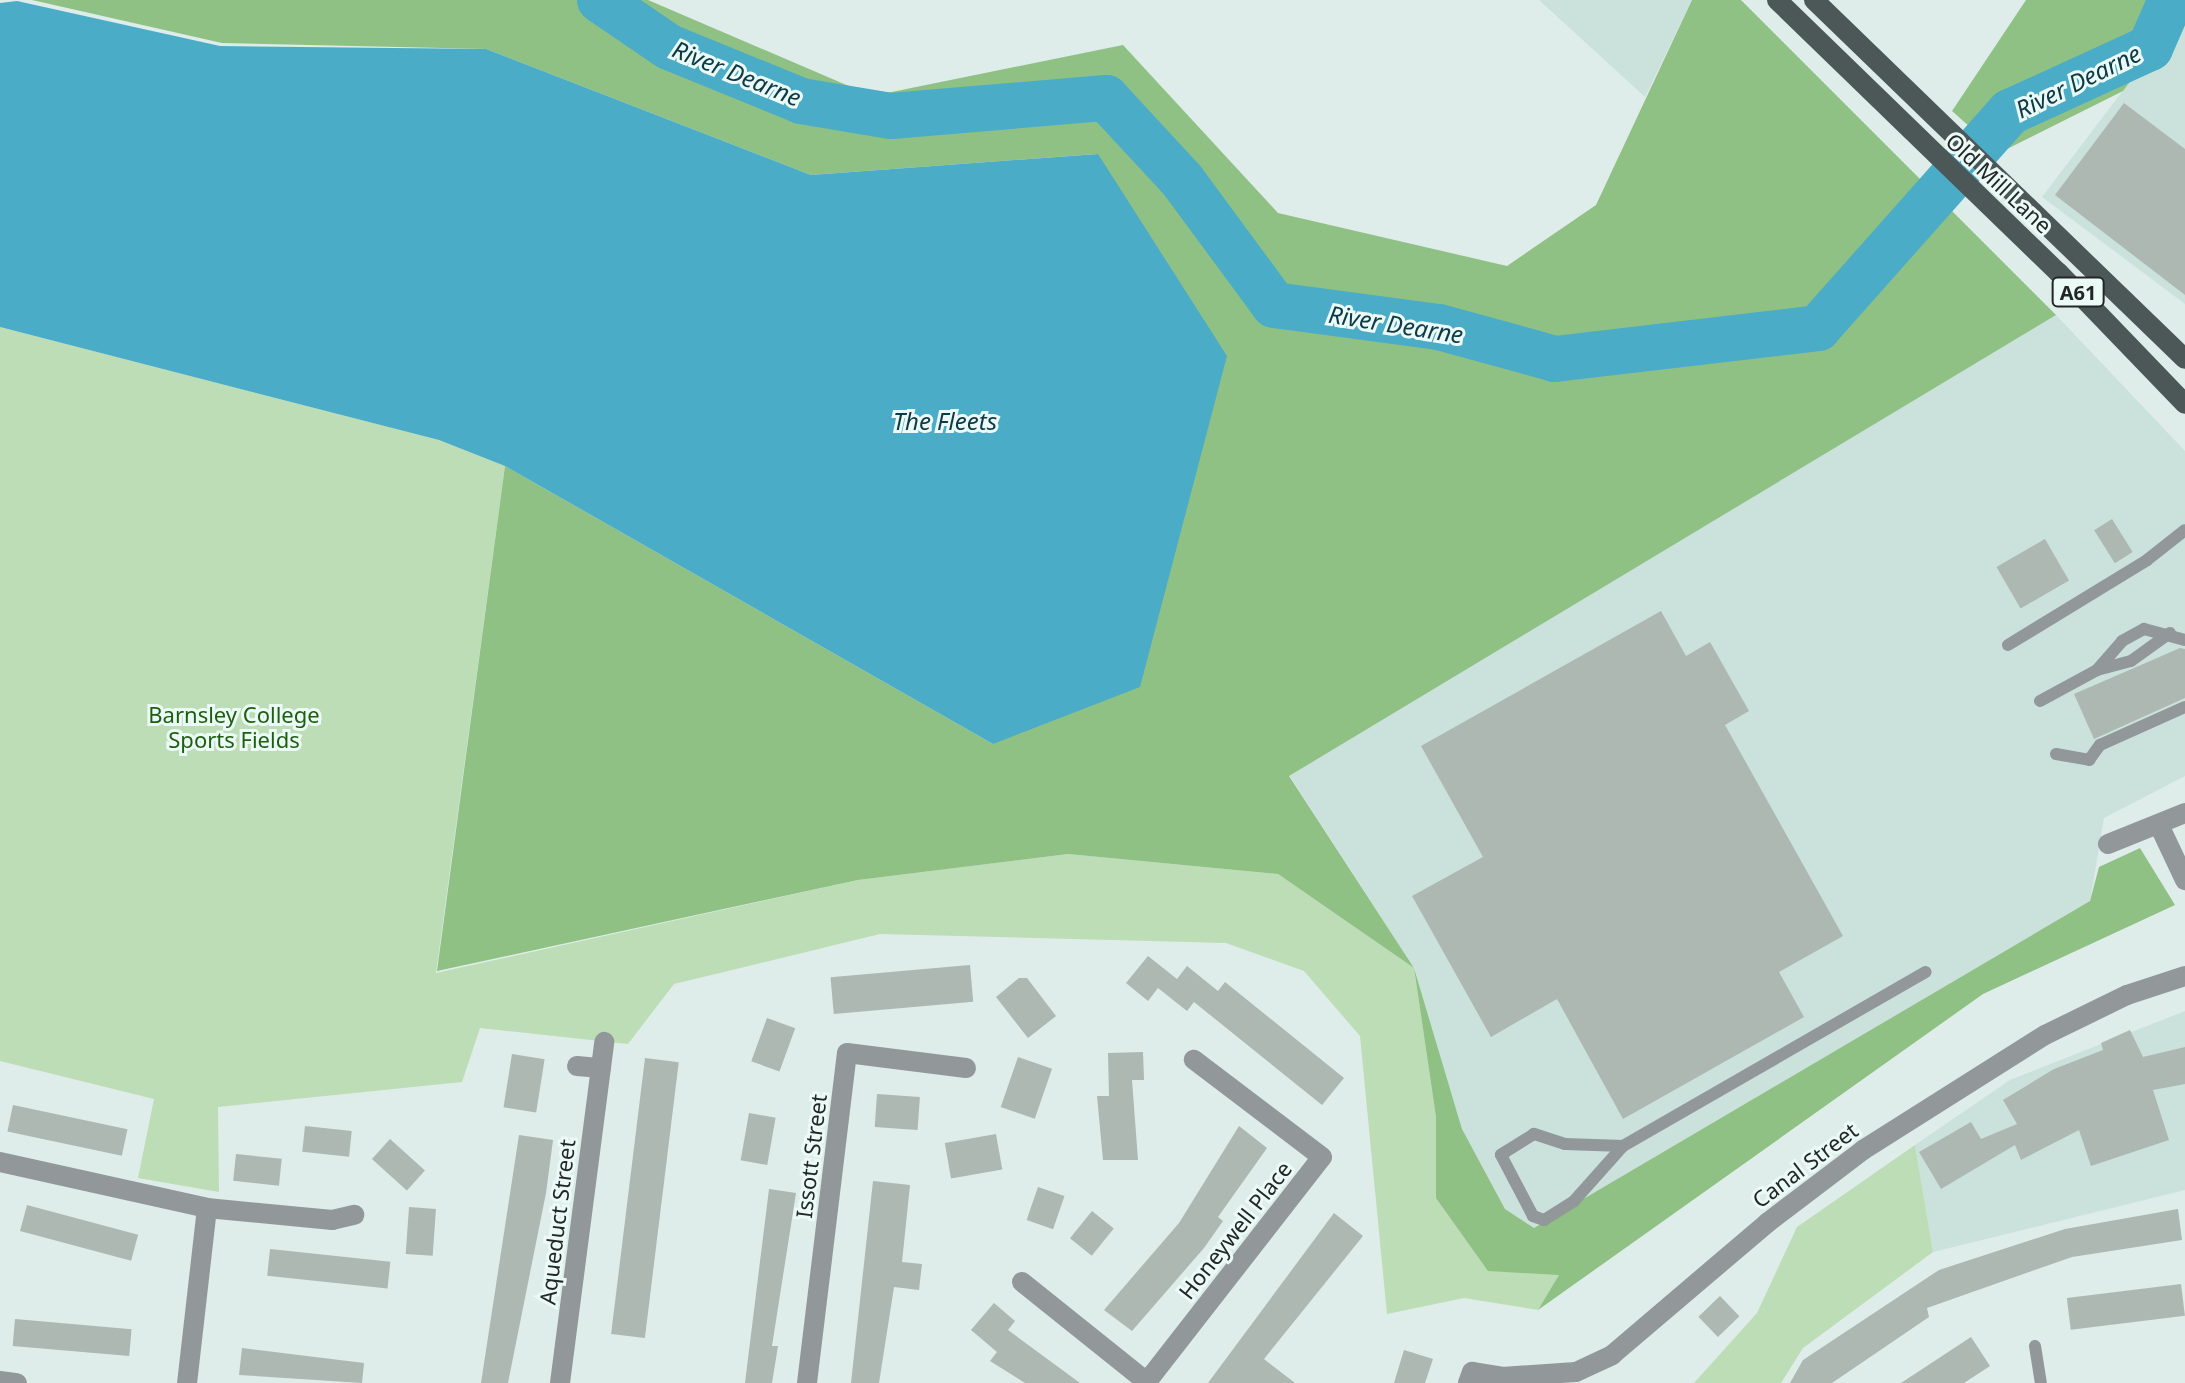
<!DOCTYPE html>
<style>
body{margin:0}
#map{position:relative;width:2185px;height:1383px;overflow:hidden;background:#deede9;font-family:"Noto Sans",sans-serif}
div>[style]{position:absolute}
[style*='--x']{left:calc(var(--x)*1px);top:calc(var(--y)*1px);width:calc(var(--w)*1px);rotate:calc(var(--a)*1deg)}
.built>*{inset:0;background:#cbe2dc}
.green>*{inset:0;background:#bcddb5}
.forest>*{inset:0;background:#8fc185}
.water>*{inset:0;background:#4aacc7}
.river>*{height:46px;margin:-23px;padding:0 23px;transform-origin:23px;border-radius:23px;background:#4aacc7}
.building>*{inset:0;background:#acb8b1;transform-origin:0 0}
.service>*{height:12px;margin:-6px;padding:0 6px;transform-origin:6px;border-radius:6px;background:#929899}
.minor>*{height:20px;margin:-10px;padding:0 10px;transform-origin:10px;border-radius:10px;background:#929899}
.primary>*{height:20px;margin:-10px;padding:0 10px;transform-origin:10px;border-radius:10px;background:#4c5757}
span{translate:-50% -50%;white-space:nowrap;text-align:center;line-height:1.15;-webkit-text-stroke:6px #ebfaf6;paint-order:stroke}
.shield-label span{padding:2px 6px;background:#ebfaf6;border:2px solid;border-radius:6px;-webkit-text-stroke-width:0}
.shield-label{font-size:20px;color:#222726;font-weight:700}
.street-label{font-size:22px;color:#222726}
.park-label{font-size:22px;color:#1e5f0d}
.water-label{font-size:24px;color:#0d3a46;font-style:italic}
</style>
<div id="map">
<div class="built">
<i style="clip-path:polygon(1539px 0,1692px 0,1645px 97px)"></i>
<i style="clip-path:polygon(2185px 9px,2185px 304px,2042px 197px)"></i>
<i style="clip-path:polygon(2056px 315px,2185px 451px,2185px 776px,2104px 818px,2090px 901px,1534px 1228px,1505px 1209px,1462px 1129px,1414px 968px,1289px 775px)"></i>
<i style="clip-path:polygon(2185px 1011px,2185px 1190px,1933px 1252px,1915px 1145px,2010px 1080px)"></i>
</div>
<div class="green">
<i style="clip-path:polygon(0 327px,439px 440px,505px 466px,436px 973px,858px 880px,1068px 854px,1278px 874px,1414px 968px,1436px 1117px,1436px 1198px,1560px 1275px,1538px 1310px,1464px 1298px,1387px 1314px,1360px 1036px,1304px 971px,1226px 943px,880px 934px,674px 984px,628px 1044px,480px 1028px,462px 1082px,218px 1107px,219px 1192px,138px 1178px,154px 1099px,0 1061px)"></i>
<i style="clip-path:polygon(1915px 1145px,1933px 1252px,1803px 1348px,1781px 1383px,1694px 1383px,1757px 1313px,1797px 1227px)"></i>
</div>
<div class="forest">
<i style="clip-path:polygon(32px 0,648px 0,872px 96px,1123px 45px,1278px 213px,1507px 266px,1596px 205px,1692px 0,1741px 0,2056px 315px,1289px 776px,1414px 968px,1462px 1129px,1505px 1209px,1534px 1228px,2090px 901px,2099px 867px,2140px 848px,2175px 905px,1983px 994px,1538px 1310px,1559px 1275px,1488px 1271px,1436px 1198px,1436px 1117px,1414px 968px,1278px 874px,1068px 854px,858px 880px,437px 971px,505px 466px,993px 744px,1097px 154px,811px 175px,486px 49px,222px 43px)"></i>
<i style="clip-path:polygon(2026px 0,2185px 0,2185px 9px,2123px 91px,1999px 153px,1952px 111px)"></i>
</div>
<div class="water">
<i style="clip-path:polygon(17px 1px,220px 46px,486px 49px,811px 175px,1098px 154px,1227px 356px,1140px 687px,993px 744px,505px 466px,439px 440px,0 327px,0 3px)"></i>
</div>
<div class="river">
<i style="--x:600;--y:0;--w:83;--a:34.3"></i>
<i style="--x:669;--y:47;--w:143;--a:22.2"></i>
<i style="--x:801;--y:101;--w:91;--a:9.5"></i>
<i style="--x:891;--y:116;--w:216;--a:-4.8"></i>
<i style="--x:1106;--y:98;--w:112;--a:47.2"></i>
<i style="--x:1182;--y:180;--w:155;--a:53.6"></i>
<i style="--x:1274;--y:305;--w:166;--a:7.6"></i>
<i style="--x:1439;--y:327;--w:120;--a:15.4"></i>
<i style="--x:1555;--y:359;--w:265;--a:-6.7"></i>
<i style="--x:1818;--y:328;--w:289;--a:-48.4"></i>
<i style="--x:2010;--y:112;--w:154;--a:-24.6"></i>
<i style="--x:2150;--y:48;--w:52;--a:-66.4"></i>
</div>
<div class="building">
<i style="clip-path:polygon(2124px 103px,2185px 149px,2185px 295px,2055px 195px)"></i>
<i style="left:2112px;top:519px;width:39px;height:21px;rotate:58deg"></i>
<i style="left:2045px;top:539px;width:48px;height:56px;rotate:60deg"></i>
<i style="clip-path:polygon(1661px 611px,1686px 656px,1710px 642px,1749px 711px,1725px 725px,1843px 936px,1779px 972px,1804px 1017px,1623px 1119px,1557px 999px,1491px 1037px,1412px 896px,1483px 857px,1421px 746px)"></i>
<i style="clip-path:polygon(2180px 648px,2185px 649px,2185px 698px,2094px 739px,2074px 694px)"></i>
<i style="clip-path:polygon(1148px 956px,1177px 979px,1187px 966px,1218px 991px,1225px 982px,1344px 1078px,1322px 1105px,1194px 1002px,1187px 1011px,1158px 988px,1148px 1001px,1126px 983px)"></i>
<i style="left:970px;top:965px;width:37px;height:140px;rotate:85deg"></i>
<i style="clip-path:polygon(1019px 978px,1027px 978px,1056px 1016px,1028px 1038px,996px 997px)"></i>
<i style="left:767px;top:1018px;width:30px;height:46px;rotate:20deg"></i>
<i style="clip-path:polygon(2130px 1030px,2143px 1057px,2185px 1047px,2185px 1084px,2153px 1090px,2169px 1140px,2091px 1166px,2079px 1130px,2021px 1160px,2015px 1145px,1941px 1189px,1919px 1152px,1971px 1122px,1981px 1139px,2017px 1124px,2003px 1100px,2054px 1069px,2103px 1050px,2101px 1043px)"></i>
<i style="clip-path:polygon(1143px 1052px,1144px 1080px,1132px 1080px,1138px 1160px,1103px 1160px,1097px 1096px,1109px 1096px,1108px 1053px)"></i>
<i style="left:512px;top:1054px;width:33px;height:54px;rotate:9deg"></i>
<i style="left:1018px;top:1057px;width:36px;height:53px;rotate:19deg"></i>
<i style="left:645px;top:1058px;width:34px;height:278px;rotate:7deg"></i>
<i style="left:877px;top:1094px;width:43px;height:33px;rotate:4deg"></i>
<i style="left:13px;top:1105px;width:117px;height:27px;rotate:12deg"></i>
<i style="left:749px;top:1113px;width:27px;height:48px;rotate:10deg"></i>
<i style="left:305px;top:1126px;width:47px;height:26px;rotate:6deg"></i>
<i style="clip-path:polygon(1239px 1126px,1267px 1148px,1218px 1217px,1223px 1221px,1204px 1248px,1132px 1331px,1104px 1310px,1179px 1223px)"></i>
<i style="left:996px;top:1134px;width:36px;height:52px;rotate:80deg"></i>
<i style="clip-path:polygon(519px 1135px,553px 1140px,546px 1193px,508px 1383px,481px 1383px)"></i>
<i style="left:390px;top:1139px;width:47px;height:27px;rotate:42deg"></i>
<i style="left:236px;top:1154px;width:46px;height:27px;rotate:6deg"></i>
<i style="clip-path:polygon(873px 1181px,910px 1185px,902px 1262px,922px 1264px,919px 1290px,894px 1287px,879px 1383px,851px 1383px)"></i>
<i style="left:1038px;top:1187px;width:28px;height:35px;rotate:19deg"></i>
<i style="clip-path:polygon(769px 1189px,796px 1193px,772px 1346px,778px 1346px,772px 1383px,745px 1383px)"></i>
<i style="left:27px;top:1205px;width:115px;height:27px;rotate:15deg"></i>
<i style="left:409px;top:1207px;width:27px;height:47px;rotate:4deg"></i>
<i style="clip-path:polygon(2178px 1209px,2182px 1240px,2072px 1257px,1927px 1308px,1929px 1317px,1832px 1383px,1790px 1383px,1803px 1360px,1939px 1270px,2065px 1229px)"></i>
<i style="left:1092px;top:1211px;width:28px;height:35px;rotate:39deg"></i>
<i style="clip-path:polygon(1334px 1213px,1363px 1236px,1264px 1359px,1295px 1383px,1208px 1383px)"></i>
<i style="left:270px;top:1249px;width:121px;height:27px;rotate:6deg"></i>
<i style="left:2181px;top:1284px;width:32px;height:115px;rotate:83deg"></i>
<i style="left:1720px;top:1296px;width:28px;height:30px;rotate:46deg"></i>
<i style="clip-path:polygon(994px 1303px,1015px 1321px,1008px 1330px,1080px 1383px,1025px 1383px,990px 1361px,997px 1352px,971px 1330px)"></i>
<i style="left:15px;top:1319px;width:117px;height:27px;rotate:5deg"></i>
<i style="clip-path:polygon(1971px 1337px,1990px 1366px,1964px 1383px,1901px 1383px)"></i>
<i style="clip-path:polygon(242px 1348px,364px 1363px,362px 1383px,239px 1375px)"></i>
<i style="clip-path:polygon(1404px 1350px,1433px 1359px,1425px 1383px,1394px 1383px)"></i>
</div>
<div class="service">
<i style="--x:2008;--y:645;--w:163;--a:-31.4"></i>
<i style="--x:2147;--y:560;--w:48;--a:-38.3"></i>
<i style="--x:2097;--y:670;--w:35;--a:-15"></i>
<i style="--x:2131;--y:661;--w:48;--a:-35.7"></i>
<i style="--x:2040;--y:701;--w:65;--a:-28.5"></i>
<i style="--x:2097;--y:670;--w:38;--a:-49"></i>
<i style="--x:2122;--y:641;--w:25;--a:-29"></i>
<i style="--x:2144;--y:629;--w:42;--a:15"></i>
<i style="--x:2056;--y:754;--w:34;--a:10"></i>
<i style="--x:2089;--y:760;--w:19;--a:-54"></i>
<i style="--x:2100;--y:745;--w:93;--a:-24.1"></i>
<i style="--x:1623;--y:1146;--w:58;--a:-178"></i>
<i style="--x:1565;--y:1144;--w:33;--a:-162"></i>
<i style="--x:1534;--y:1134;--w:39;--a:148"></i>
<i style="--x:1501;--y:1155;--w:69;--a:62.3"></i>
<i style="--x:1533;--y:1216;--w:12;--a:20"></i>
<i style="--x:1544;--y:1220;--w:36;--a:-32"></i>
<i style="--x:1574;--y:1201;--w:74;--a:-48.3"></i>
<i style="--x:1623;--y:1146;--w:349;--a:-29.9"></i>
<i style="--x:2035;--y:1346;--w:37;--a:81"></i>
</div>
<div class="minor">
<i style="--x:2159;--y:825;--w:61;--a:64.7"></i>
<i style="--x:2108;--y:844;--w:83;--a:-21.9"></i>
<i style="--x:577;--y:1066;--w:24;--a:5"></i>
<i style="--x:0;--y:1162;--w:212;--a:12.5"></i>
<i style="--x:207;--y:1208;--w:176;--a:96.5"></i>
<i style="--x:207;--y:1208;--w:126;--a:5.5"></i>
<i style="--x:332;--y:1220;--w:23;--a:-13"></i>
<i style="--x:1022;--y:1282;--w:160;--a:38.7"></i>
<i style="--x:0;--y:1381;--w:17;--a:7"></i>
<i style="--x:560;--y:1383;--w:344;--a:-82.6"></i>
<i style="--x:807;--y:1383;--w:332;--a:-83.1"></i>
<i style="--x:847;--y:1053;--w:120;--a:7.2"></i>
<i style="--x:1146;--y:1383;--w:286;--a:-52.1"></i>
<i style="--x:1322;--y:1157;--w:161;--a:-142.8"></i>
<i style="--x:1468;--y:1383;--w:12;--a:-70"></i>
<i style="--x:1472;--y:1372;--w:30;--a:9"></i>
<i style="--x:1502;--y:1377;--w:74;--a:-3.9"></i>
<i style="--x:1576;--y:1372;--w:40;--a:-25"></i>
<i style="--x:1612;--y:1355;--w:204;--a:-40.4"></i>
<i style="--x:1767;--y:1223;--w:121;--a:-37.2"></i>
<i style="--x:1863;--y:1150;--w:215;--a:-32.3"></i>
<i style="--x:2045;--y:1035;--w:91;--a:-26"></i>
<i style="--x:2127;--y:995;--w:61;--a:-18.1"></i>
</div>
<div class="primary">
<i style="--x:1777;--y:0;--w:391;--a:44.1"></i>
<i style="--x:2058;--y:272;--w:183;--a:46.1"></i>
<i style="--x:1814;--y:0;--w:516;--a:44.06"></i>
</div>
<div class="shield-label">
<span style="left:2078px;top:292px">A61</span>
</div>
<div class="street-label">
<span style="left:1999px;top:183px;rotate:43deg">Old Mill Lane</span>
<span style="left:811px;top:1156px;rotate:-83deg">Issott Street</span>
<span style="left:1805px;top:1165px;rotate:-37deg">Canal Street</span>
<span style="left:557px;top:1222px;rotate:-83deg">Aqueduct Street</span>
<span style="left:1235px;top:1230px;rotate:-52deg">Honeywell Place</span>
</div>
<div class="park-label">
<span style="left:234px;top:727px">Barnsley College<br>Sports Fields</span>
</div>
<div class="water-label">
<span style="left:737px;top:73px;rotate:22deg">River Dearne</span>
<span style="left:2078px;top:81px;rotate:-26deg">River Dearne</span>
<span style="left:1396px;top:324px;rotate:9deg">River Dearne</span>
<span style="left:945px;top:421px">The Fleets</span>
</div>
</div>
